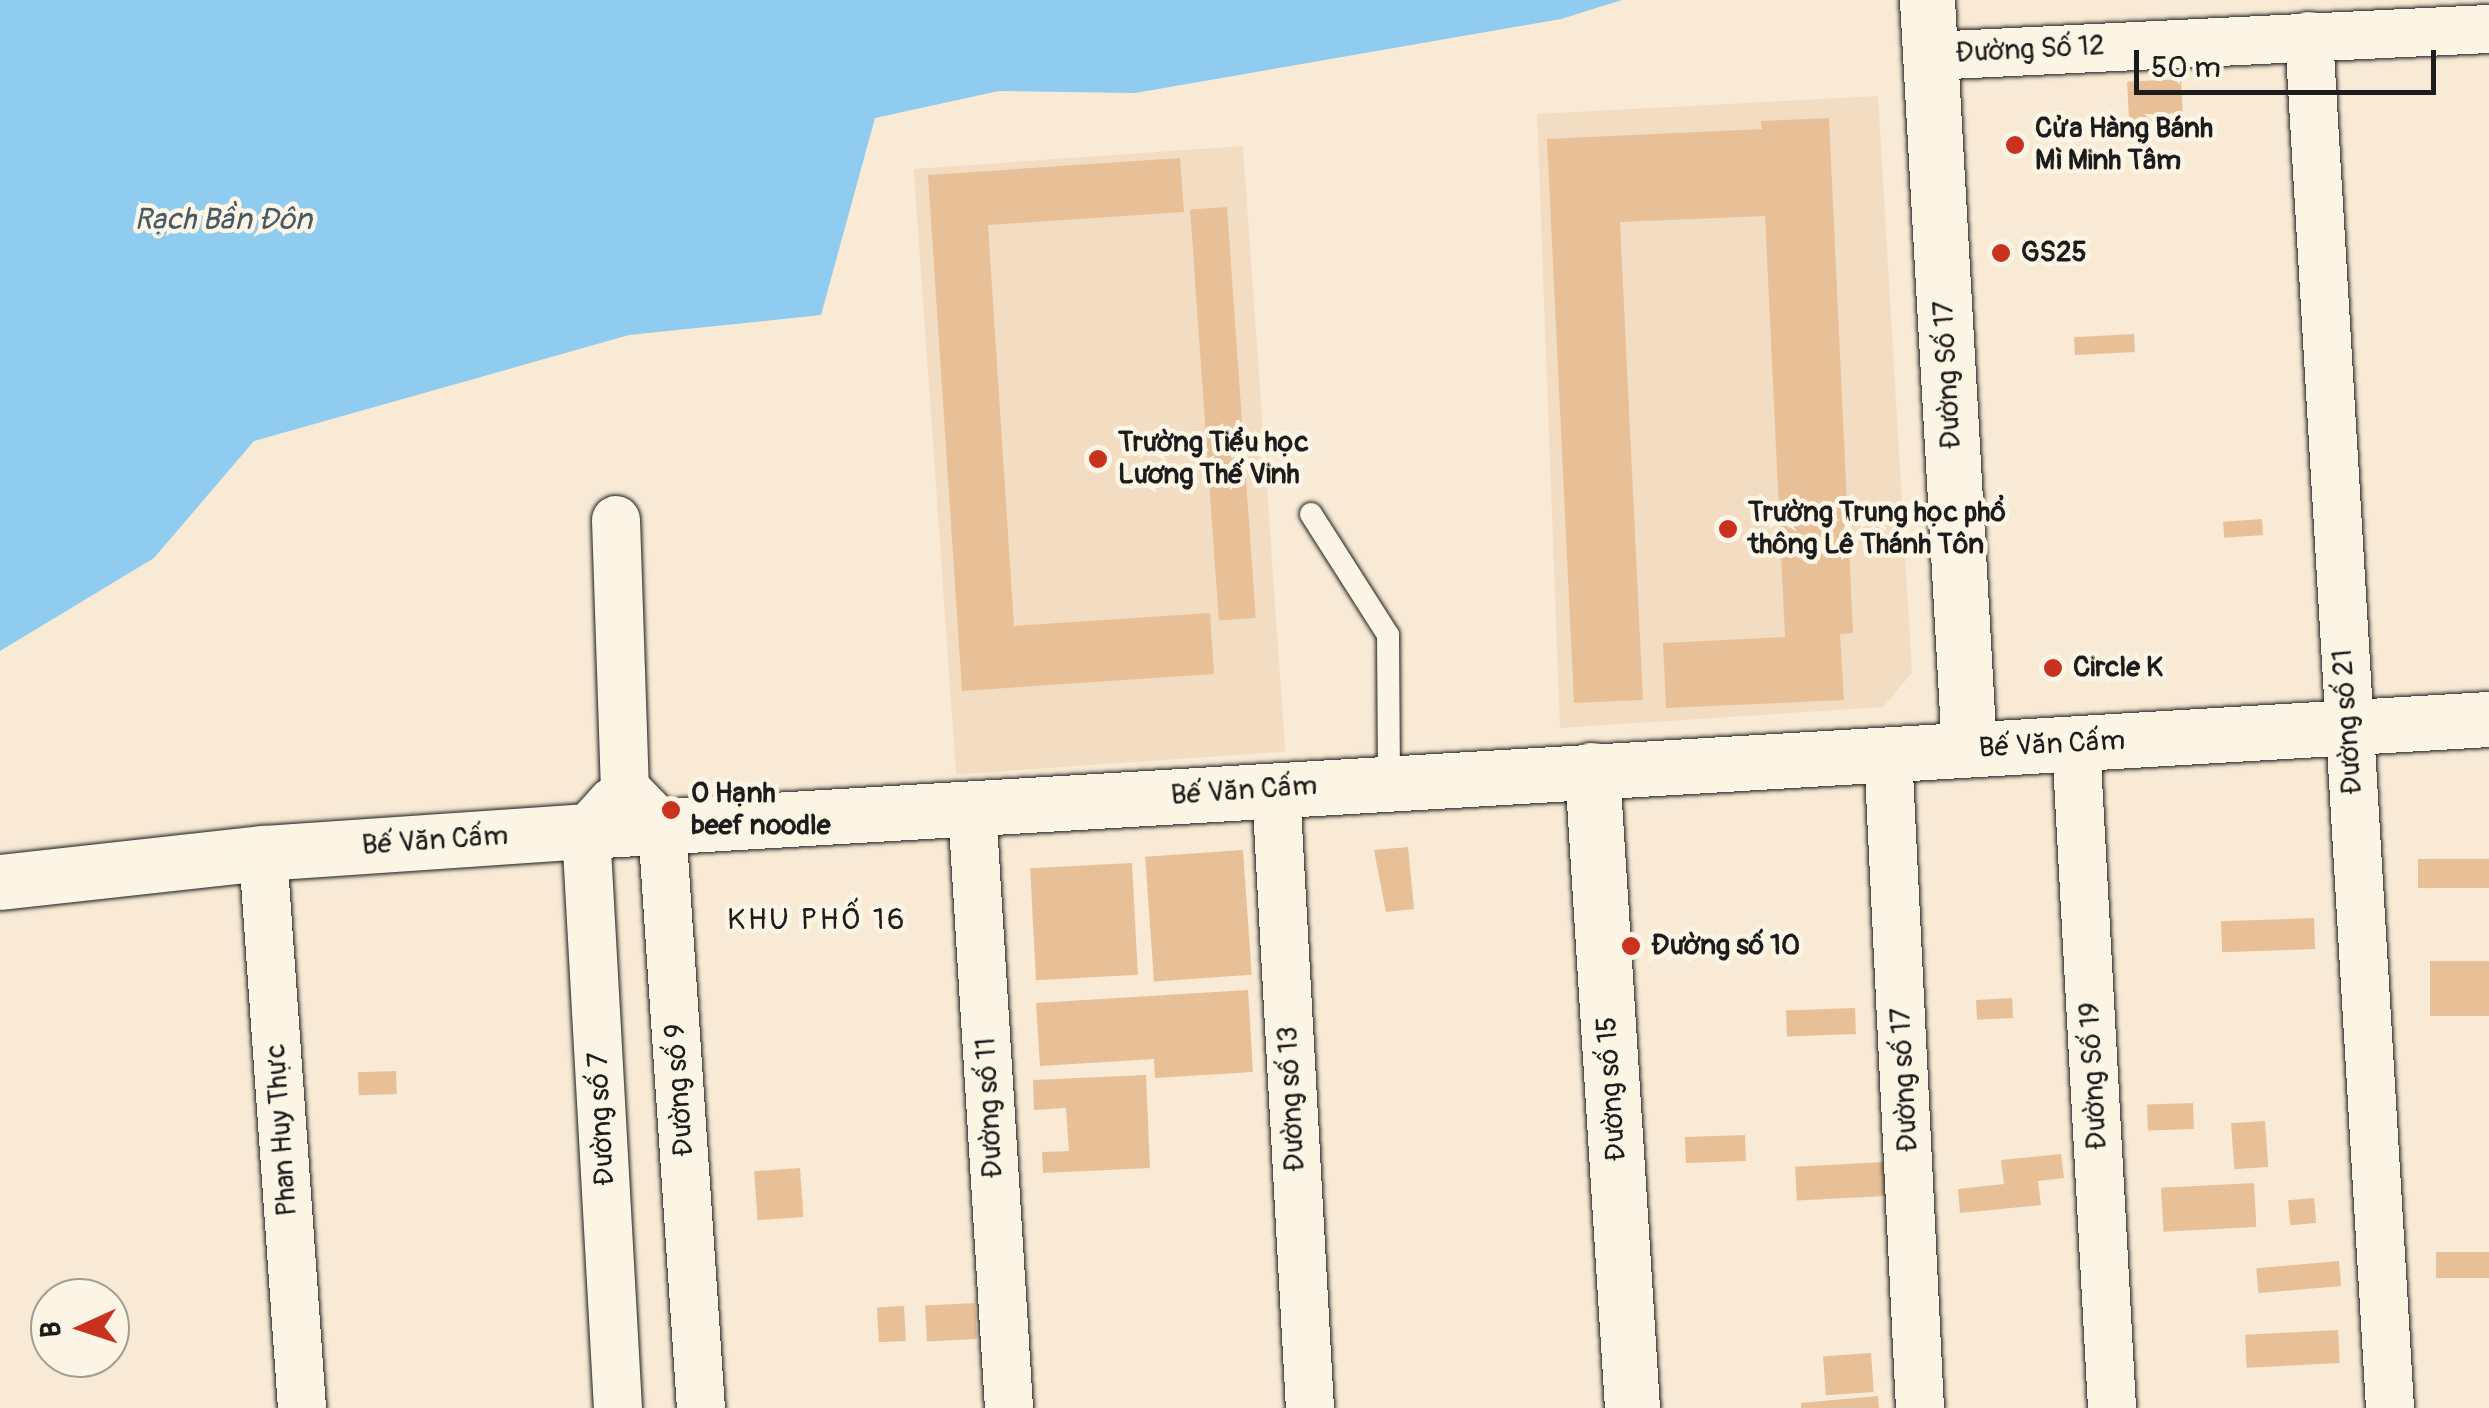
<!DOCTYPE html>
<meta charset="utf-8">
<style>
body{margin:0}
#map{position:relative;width:2489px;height:1408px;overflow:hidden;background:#f8ead5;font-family:Pangolin,sans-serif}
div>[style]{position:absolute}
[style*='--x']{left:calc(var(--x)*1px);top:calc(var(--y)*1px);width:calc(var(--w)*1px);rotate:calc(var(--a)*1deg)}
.built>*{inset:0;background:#f3ddc2;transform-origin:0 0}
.water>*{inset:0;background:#90cbf0}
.building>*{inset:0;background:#e7c097;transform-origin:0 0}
.roads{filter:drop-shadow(0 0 2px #1c1c1c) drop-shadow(0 0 2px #1c1c1c)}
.lane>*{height:22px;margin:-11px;padding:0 11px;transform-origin:11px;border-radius:11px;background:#fcf5e5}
.street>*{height:48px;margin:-24px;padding:0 24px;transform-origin:24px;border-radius:24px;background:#fcf5e5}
.secondary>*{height:55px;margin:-27.5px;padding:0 27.5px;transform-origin:27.5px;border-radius:27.5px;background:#fcf5e5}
.dots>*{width:28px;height:28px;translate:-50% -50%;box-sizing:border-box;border:5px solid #fcf5e5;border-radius:50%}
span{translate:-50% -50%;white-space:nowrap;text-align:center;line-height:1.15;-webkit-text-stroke:9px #fcf5e5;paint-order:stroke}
.street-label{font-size:28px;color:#1c1c1c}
.poi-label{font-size:28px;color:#1c1c1c;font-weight:700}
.left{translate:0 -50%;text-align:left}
.water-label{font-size:30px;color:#455966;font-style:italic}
.neighbourhood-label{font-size:30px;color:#1c1c1c;letter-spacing:2.5px}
.north{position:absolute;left:30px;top:1278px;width:100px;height:100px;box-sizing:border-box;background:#fcf5e5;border:2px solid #a29e95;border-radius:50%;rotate:267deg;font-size:28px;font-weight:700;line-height:40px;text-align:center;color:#1c1c1c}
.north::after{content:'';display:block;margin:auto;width:35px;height:45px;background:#c8321e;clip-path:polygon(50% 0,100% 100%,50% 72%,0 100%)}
.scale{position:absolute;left:2134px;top:50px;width:302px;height:45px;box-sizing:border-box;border:5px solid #1c1c1c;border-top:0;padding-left:12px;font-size:30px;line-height:35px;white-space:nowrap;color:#1c1c1c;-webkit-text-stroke:8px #fcf5e5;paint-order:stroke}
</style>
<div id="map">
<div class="built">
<i style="clip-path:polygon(1878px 96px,1912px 673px,1883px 707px,1560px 728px,1537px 114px)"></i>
<i style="left:1243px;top:146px;width:607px;height:330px;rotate:86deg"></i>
</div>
<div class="water">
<i style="clip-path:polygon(0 0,1622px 0,1561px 19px,1135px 93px,999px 91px,875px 118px,821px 315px,629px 335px,254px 441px,154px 558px,0 651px)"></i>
</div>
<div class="building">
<i style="left:2181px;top:79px;width:41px;height:54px;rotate:87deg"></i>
<i style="clip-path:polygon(1829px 118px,1853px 633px,1840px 634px,1844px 700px,1666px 708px,1663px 643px,1785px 637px,1765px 216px,1620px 222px,1643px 700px,1574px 703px,1547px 139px,1762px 129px,1761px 121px)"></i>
<i style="clip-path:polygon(1180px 158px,1184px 212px,988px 225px,1014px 626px,1210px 613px,1214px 674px,962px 691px,928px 175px)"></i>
<i style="left:1227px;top:207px;width:412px;height:37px;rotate:86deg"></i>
<i style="left:2134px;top:334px;width:18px;height:60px;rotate:87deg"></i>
<i style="left:2262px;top:519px;width:16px;height:39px;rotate:86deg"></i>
<i style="clip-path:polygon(1408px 847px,1414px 909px,1386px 912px,1374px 850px)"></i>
<i style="left:1243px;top:850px;width:125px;height:98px;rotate:86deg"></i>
<i style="left:2489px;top:859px;width:29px;height:71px;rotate:90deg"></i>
<i style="left:1132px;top:863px;width:112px;height:102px;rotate:87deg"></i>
<i style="left:2314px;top:918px;width:31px;height:93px;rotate:88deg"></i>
<i style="left:2489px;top:961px;width:55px;height:59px;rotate:90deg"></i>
<i style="clip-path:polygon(1248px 990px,1253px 1072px,1155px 1078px,1154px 1059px,1040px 1066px,1036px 1003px)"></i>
<i style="left:2012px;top:998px;width:20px;height:36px;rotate:87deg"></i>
<i style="left:1855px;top:1008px;width:26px;height:69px;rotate:88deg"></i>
<i style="left:396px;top:1071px;width:23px;height:38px;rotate:88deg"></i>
<i style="clip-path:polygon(1146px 1075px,1150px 1168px,1043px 1173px,1042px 1152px,1069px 1151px,1066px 1108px,1034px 1110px,1033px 1080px)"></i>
<i style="left:2193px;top:1103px;width:26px;height:46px;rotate:88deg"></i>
<i style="left:2265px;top:1121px;width:46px;height:34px;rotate:86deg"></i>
<i style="left:1745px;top:1135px;width:26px;height:60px;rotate:88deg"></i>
<i style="clip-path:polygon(2061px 1154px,2064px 1178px,2038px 1181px,2041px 1205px,1960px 1213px,1958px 1189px,2004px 1184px,2001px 1160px)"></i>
<i style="left:1884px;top:1162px;width:34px;height:89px;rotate:87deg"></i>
<i style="left:800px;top:1168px;width:49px;height:46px;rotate:86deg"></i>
<i style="left:2254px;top:1183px;width:44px;height:93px;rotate:87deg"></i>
<i style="left:2314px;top:1198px;width:25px;height:26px;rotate:85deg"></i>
<i style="left:2489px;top:1252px;width:26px;height:53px;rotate:90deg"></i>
<i style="left:2339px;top:1261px;width:25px;height:83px;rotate:85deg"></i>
<i style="left:975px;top:1303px;width:36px;height:50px;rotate:87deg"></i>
<i style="left:904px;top:1306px;width:35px;height:27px;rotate:87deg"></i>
<i style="left:2338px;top:1330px;width:33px;height:93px;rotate:87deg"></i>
<i style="left:1871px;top:1353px;width:39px;height:48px;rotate:86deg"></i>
<i style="clip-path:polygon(1878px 1396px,1879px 1408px,1801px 1408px,1801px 1403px)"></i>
</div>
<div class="roads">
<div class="lane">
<i style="--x:1311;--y:514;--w:143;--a:57.5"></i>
<i style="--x:1388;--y:635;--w:147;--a:89.6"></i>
</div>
<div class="street">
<i style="--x:2309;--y:36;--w:1374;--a:86.62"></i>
<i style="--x:1930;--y:56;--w:560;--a:-2.77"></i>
<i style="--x:616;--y:520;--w:268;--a:88.1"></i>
<i style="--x:625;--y:788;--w:53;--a:45.8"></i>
<i style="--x:662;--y:826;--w:583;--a:86.17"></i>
<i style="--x:2076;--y:743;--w:666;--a:86.9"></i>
<i style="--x:1888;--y:752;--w:657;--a:87.21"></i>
<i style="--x:1276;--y:789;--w:620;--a:86.86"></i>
<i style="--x:612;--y:802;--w:39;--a:132"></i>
<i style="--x:586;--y:831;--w:578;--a:86.83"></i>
<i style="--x:972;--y:808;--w:601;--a:86.47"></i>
<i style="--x:263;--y:853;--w:556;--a:85.98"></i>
</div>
<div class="secondary">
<i style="--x:1927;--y:0;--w:750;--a:86.79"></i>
<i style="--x:1592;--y:770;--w:639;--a:86.41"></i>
<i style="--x:0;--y:882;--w:265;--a:-6.3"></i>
<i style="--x:263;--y:853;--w:324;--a:-3.9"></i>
<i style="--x:586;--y:831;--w:1906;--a:-3.37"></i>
</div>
</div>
<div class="dots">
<i style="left:2015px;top:145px;background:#c8321e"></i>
<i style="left:2001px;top:253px;background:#c8321e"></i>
<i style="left:1098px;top:459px;background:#c8321e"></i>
<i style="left:1728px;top:529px;background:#c8321e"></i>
<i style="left:2053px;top:668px;background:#c8321e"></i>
<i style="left:671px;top:810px;background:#c8321e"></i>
<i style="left:1631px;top:946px;background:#c8321e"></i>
</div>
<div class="street-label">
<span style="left:2030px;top:50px;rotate:-3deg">Đường Số 12</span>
<span style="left:1948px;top:375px;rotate:-93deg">Đường Số 17</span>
<span style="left:2348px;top:722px;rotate:-94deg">Đường số 21</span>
<span style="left:2052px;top:745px;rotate:-3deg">Bế Văn Cấm</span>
<span style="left:1244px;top:791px;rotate:-4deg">Bế Văn Cấm</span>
<span style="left:435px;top:841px;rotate:-4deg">Bế Văn Cấm</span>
<span style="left:2094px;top:1076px;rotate:-93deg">Đường Số 19</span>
<span style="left:1905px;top:1080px;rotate:-93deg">Đường số 17</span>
<span style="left:1612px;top:1089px;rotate:-94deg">Đường số 15</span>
<span style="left:680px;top:1090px;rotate:-94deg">Đường số 9</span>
<span style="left:1292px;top:1099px;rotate:-93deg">Đường số 13</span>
<span style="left:990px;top:1108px;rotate:-93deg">Đường số 11</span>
<span style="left:602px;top:1119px;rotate:-93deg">Đường số 7</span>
<span style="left:282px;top:1130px;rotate:-94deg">Phan Huy Thực</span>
</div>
<div class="poi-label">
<span class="left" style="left:2035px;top:145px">Cửa Hàng Bánh<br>Mì Minh Tâm</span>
<span class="left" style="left:2021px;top:253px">GS25</span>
<span class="left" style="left:1118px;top:459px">Trường Tiểu học<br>Lương Thế Vinh</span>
<span class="left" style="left:1748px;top:529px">Trường Trung học phổ<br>thông Lê Thánh Tôn</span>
<span class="left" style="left:2073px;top:668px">Circle K</span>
<span class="left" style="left:691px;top:810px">O Hạnh<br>beef noodle</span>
<span class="left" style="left:1651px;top:946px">Đường số 10</span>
</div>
<div class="water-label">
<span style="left:223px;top:220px">Rạch Bần Đôn</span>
</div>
<div class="neighbourhood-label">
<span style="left:817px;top:920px">KHU PHỐ 16</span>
</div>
<div class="north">B</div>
<div class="scale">50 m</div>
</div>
